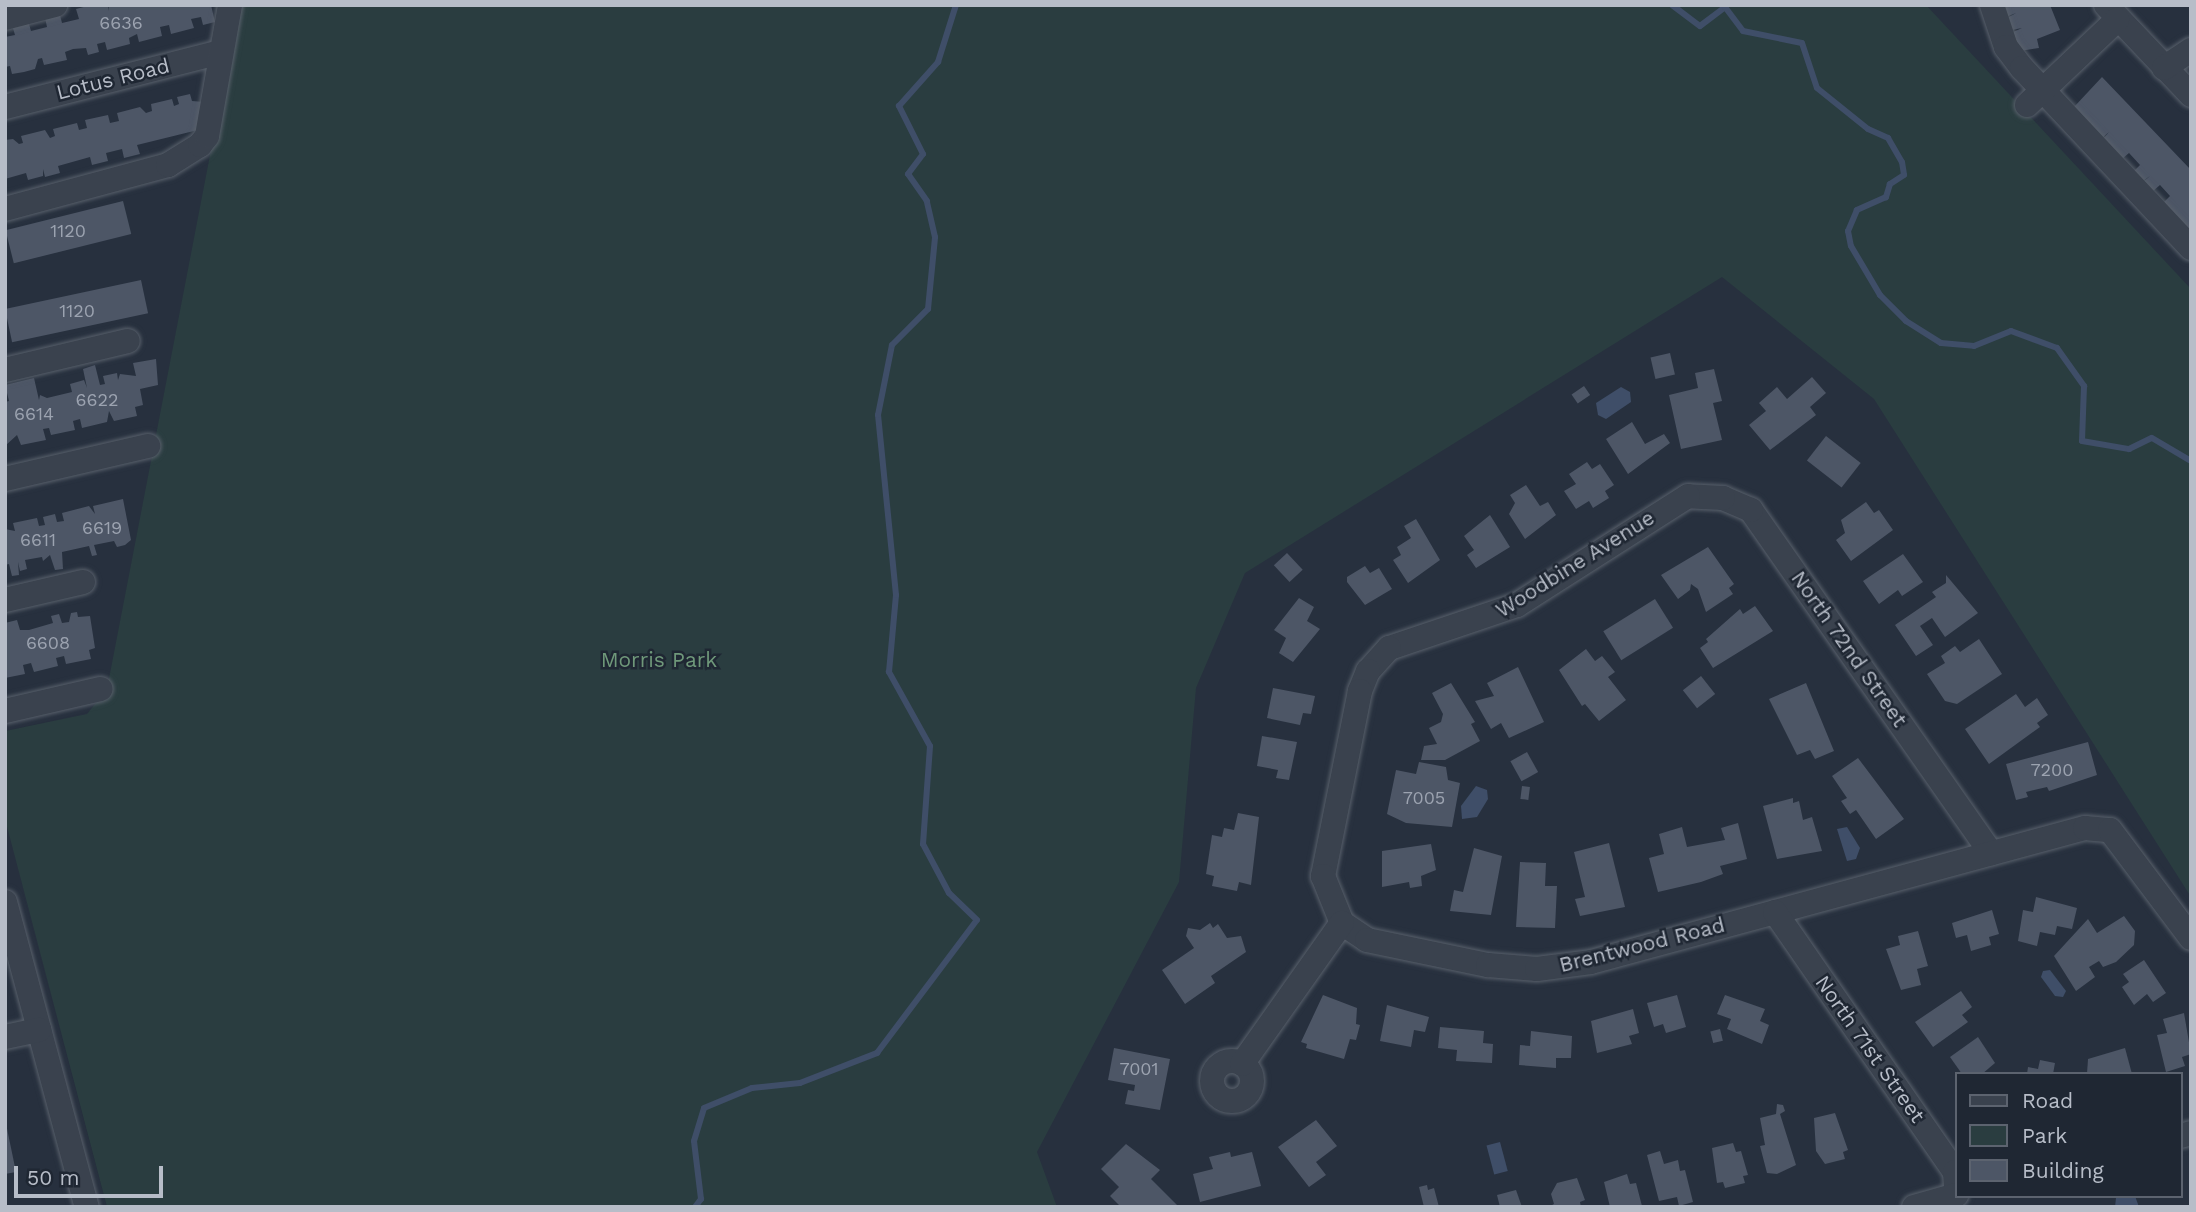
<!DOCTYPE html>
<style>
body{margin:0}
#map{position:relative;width:2196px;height:1212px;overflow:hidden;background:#27303e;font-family:"Work Sans",sans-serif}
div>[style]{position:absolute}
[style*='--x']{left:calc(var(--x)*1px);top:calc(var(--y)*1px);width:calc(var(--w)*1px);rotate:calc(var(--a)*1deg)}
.green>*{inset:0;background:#2a3d40}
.water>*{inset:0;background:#3f4e68;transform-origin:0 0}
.stream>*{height:6px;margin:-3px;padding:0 3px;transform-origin:3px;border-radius:3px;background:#3f4e68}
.building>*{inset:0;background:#4d5666;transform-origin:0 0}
.roads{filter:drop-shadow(0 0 2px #58606b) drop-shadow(0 0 2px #58606b)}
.minor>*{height:24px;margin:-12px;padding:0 12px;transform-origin:12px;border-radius:12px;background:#3a424e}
.minor>.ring{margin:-12px;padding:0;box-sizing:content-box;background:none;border:24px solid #3a424e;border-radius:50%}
span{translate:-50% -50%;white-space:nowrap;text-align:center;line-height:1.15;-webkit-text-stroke:5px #1f2733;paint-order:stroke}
.number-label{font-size:18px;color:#9ca3b0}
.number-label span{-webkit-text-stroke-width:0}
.street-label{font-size:21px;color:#b7bdc8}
.park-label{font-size:21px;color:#6f987a}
.frame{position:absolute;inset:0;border:7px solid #b7bdc8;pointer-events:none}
.legend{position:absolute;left:1955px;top:1072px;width:228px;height:126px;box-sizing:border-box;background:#1f2733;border:2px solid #5c636f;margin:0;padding:9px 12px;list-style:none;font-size:21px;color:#b7bdc8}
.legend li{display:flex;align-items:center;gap:14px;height:35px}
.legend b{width:35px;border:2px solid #5c636f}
.scale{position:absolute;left:14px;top:1166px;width:149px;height:32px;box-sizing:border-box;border:4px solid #b7bdc8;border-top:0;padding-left:9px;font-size:21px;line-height:24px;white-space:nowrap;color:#b7bdc8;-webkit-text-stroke:5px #1f2733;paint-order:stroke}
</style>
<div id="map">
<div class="green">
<i style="clip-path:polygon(239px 5px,1926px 5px,2191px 289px,2191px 897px,1874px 399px,1722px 277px,1245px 573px,1196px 688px,1179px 882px,1037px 1152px,1057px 1207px,107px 1207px,5px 819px,5px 731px,87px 714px,107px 689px)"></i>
</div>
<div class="water">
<i style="clip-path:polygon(1621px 387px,1630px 392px,1631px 402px,1606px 419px,1598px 415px,1596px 403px)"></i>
<i style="clip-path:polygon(1476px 786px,1487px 790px,1488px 799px,1477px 817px,1462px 819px,1461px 806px)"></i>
<i style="clip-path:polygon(1847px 827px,1860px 848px,1856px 859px,1847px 861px,1837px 829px)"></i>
<i style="clip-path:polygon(2050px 970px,2066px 991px,2063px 997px,2055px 996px,2041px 977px,2043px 971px)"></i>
<i style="left:1500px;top:1142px;width:30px;height:14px;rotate:75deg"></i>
<i style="clip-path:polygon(2135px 1196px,2139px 1207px,2115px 1207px,2116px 1198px)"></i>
</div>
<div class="stream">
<i style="--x:1672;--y:5;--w:35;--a:37"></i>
<i style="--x:1700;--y:26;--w:31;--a:-37"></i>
<i style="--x:1725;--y:7;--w:30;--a:53"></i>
<i style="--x:1743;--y:31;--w:60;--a:11.5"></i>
<i style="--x:1802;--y:43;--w:47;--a:71.6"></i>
<i style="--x:1817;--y:88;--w:65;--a:38.8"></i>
<i style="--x:1868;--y:129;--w:22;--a:24"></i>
<i style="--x:1888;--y:138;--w:28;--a:60"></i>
<i style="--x:1902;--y:162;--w:13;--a:81"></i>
<i style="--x:1904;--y:175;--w:17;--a:147"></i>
<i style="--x:1890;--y:184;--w:14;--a:107"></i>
<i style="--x:1886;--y:197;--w:32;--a:156"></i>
<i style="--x:1857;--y:210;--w:23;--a:113"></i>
<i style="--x:1848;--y:231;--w:15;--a:79"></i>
<i style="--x:1851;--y:246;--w:57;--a:59.4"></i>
<i style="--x:1880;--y:295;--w:37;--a:45"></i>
<i style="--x:1906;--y:321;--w:41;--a:32.2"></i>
<i style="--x:1941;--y:343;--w:33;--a:5"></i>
<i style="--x:1974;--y:346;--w:40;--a:-22"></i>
<i style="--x:2011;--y:331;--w:49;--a:20.3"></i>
<i style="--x:2057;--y:348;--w:47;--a:54.6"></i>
<i style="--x:2084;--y:386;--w:55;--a:92.1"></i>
<i style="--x:2082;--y:441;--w:48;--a:9.7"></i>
<i style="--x:2129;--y:449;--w:25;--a:-26"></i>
<i style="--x:2152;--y:438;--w:45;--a:30.5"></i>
<i style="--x:695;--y:1207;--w:10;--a:-53"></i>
<i style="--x:701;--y:1199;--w:58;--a:-96.9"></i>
<i style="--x:694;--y:1141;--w:34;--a:-73"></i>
<i style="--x:704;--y:1108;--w:52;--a:-22.6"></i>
<i style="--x:752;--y:1088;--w:48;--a:-5.9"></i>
<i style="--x:800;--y:1083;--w:83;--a:-21.3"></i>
<i style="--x:877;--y:1053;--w:166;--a:-53.1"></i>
<i style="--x:977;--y:920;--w:39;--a:-136"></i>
<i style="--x:949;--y:893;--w:55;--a:-118"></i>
<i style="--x:923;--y:844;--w:98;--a:-85.9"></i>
<i style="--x:930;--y:746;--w:85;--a:-119"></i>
<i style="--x:889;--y:672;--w:77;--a:-84.8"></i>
<i style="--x:896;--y:595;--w:181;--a:-95.7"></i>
<i style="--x:878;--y:415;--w:71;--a:-78.7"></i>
<i style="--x:892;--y:345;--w:51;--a:-45"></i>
<i style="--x:928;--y:309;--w:72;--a:-84.4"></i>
<i style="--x:935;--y:237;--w:37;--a:-103"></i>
<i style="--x:927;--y:201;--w:33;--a:-125"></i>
<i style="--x:908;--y:174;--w:25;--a:-53"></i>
<i style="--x:923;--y:154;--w:54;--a:-116.6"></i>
<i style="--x:899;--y:106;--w:59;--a:-48.4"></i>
<i style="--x:938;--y:62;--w:60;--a:-72.5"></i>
</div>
<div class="building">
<i style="clip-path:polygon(91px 5px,108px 5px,109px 11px,109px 5px,211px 5px,215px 22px,203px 25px,201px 17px,191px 19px,194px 28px,171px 34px,169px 25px,160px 27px,162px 36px,139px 42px,137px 34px,129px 38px,130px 44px,107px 50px,105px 42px,97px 44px,99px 52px,88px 55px,86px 48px,73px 49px,65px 52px,67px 60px,44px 65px,42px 58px,38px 59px,35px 69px,24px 72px,12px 74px,10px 66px,5px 67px,5px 37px,15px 35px,12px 25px,27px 17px,31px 31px,47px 27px,45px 18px,60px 15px,62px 23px,79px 19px,76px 9px)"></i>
<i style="clip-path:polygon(2001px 5px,2050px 5px,2060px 30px,2037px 39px,2039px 48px,2020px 51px,2013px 32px,2022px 28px,2012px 30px,2007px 18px,2016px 13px,2006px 17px)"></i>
<i style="clip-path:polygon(2102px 77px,2191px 170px,2191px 234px,2164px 202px,2170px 196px,2160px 185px,2152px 192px,2143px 182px,2150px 176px,2143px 181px,2134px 171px,2140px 165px,2129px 153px,2122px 159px,2103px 139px,2109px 132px,2101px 139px,2074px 107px)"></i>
<i style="clip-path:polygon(190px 94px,192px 101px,204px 102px,202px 129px,137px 145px,140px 154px,124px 158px,122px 149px,106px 153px,108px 161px,92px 165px,90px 157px,58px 166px,60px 173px,45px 177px,43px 169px,43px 176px,28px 180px,26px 173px,5px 179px,5px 140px,13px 139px,19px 144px,23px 143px,21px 136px,45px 130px,50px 138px,55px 136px,53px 129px,77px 123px,79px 130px,87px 128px,85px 120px,108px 115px,110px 123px,119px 121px,117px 113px,140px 107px,146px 113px,152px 111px,151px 104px,172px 99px,174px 106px,179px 104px,177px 97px)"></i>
<i style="left:123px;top:201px;width:34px;height:121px;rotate:76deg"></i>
<i style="left:141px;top:280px;width:34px;height:139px;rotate:78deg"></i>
<i style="left:1670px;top:353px;width:22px;height:20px;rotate:77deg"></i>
<i style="clip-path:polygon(156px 359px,158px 385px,140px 389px,143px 405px,135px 407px,137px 416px,114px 421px,109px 411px,107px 422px,82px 428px,80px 419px,73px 421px,75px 430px,51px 435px,49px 428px,43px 429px,46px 440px,21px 445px,17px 435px,5px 446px,5px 402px,9px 401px,5px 385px,34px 378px,39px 400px,40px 395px,47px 398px,72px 392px,70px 384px,84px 380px,87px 388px,83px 369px,95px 365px,100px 385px,105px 384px,103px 376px,117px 373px,118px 380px,120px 374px,136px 376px,133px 363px)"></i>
<i style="clip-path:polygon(1714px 369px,1722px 401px,1713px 403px,1722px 440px,1681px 449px,1669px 395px,1698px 388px,1695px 373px)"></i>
<i style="clip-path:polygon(1812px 377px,1826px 393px,1810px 407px,1816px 415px,1770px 450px,1749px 425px,1766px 411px,1759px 403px,1777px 387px,1787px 399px)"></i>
<i style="left:1584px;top:386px;width:11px;height:15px;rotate:56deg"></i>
<i style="clip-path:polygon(1632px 422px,1645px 444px,1664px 434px,1670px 443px,1628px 474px,1606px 439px)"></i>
<i style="left:1826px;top:436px;width:44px;height:31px;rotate:38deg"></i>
<i style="clip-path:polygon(1587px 462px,1592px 469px,1600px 464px,1614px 485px,1605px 491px,1609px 498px,1593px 508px,1589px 501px,1576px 509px,1564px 491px,1576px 484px,1569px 474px)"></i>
<i style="clip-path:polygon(1526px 485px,1540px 506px,1548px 502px,1556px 515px,1525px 539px,1509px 514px,1515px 503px,1510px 495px)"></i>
<i style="clip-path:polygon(123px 499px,131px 540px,125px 545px,117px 547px,114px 541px,94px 545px,97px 555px,92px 556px,89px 546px,62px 552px,63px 569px,55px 570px,50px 555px,43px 561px,42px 557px,25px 560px,27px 569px,20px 571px,18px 562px,19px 575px,12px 576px,9px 564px,5px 565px,5px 529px,15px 531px,13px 523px,37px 518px,39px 526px,45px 525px,43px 517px,55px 514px,57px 522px,64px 521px,62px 513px,89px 506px,95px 514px,93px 506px)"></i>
<i style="clip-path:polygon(1866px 502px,1874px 513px,1879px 510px,1893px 530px,1851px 561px,1836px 540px,1845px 533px,1841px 520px)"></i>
<i style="clip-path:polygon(1490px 515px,1510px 547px,1476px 568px,1467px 555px,1474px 550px,1464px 536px)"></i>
<i style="clip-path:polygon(1416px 519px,1440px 560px,1408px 583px,1393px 560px,1401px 555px,1397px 547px,1411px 538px,1404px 526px)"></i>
<i style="clip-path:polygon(1708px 547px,1734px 584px,1729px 588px,1733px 594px,1706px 612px,1698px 589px,1691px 584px,1690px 590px,1678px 599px,1661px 575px)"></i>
<i style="left:1287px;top:553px;width:23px;height:18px;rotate:47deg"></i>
<i style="clip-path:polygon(1903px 554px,1923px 582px,1902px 596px,1898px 590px,1879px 604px,1863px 581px)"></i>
<i style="clip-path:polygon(1365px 566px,1370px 573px,1379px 568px,1392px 589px,1365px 605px,1347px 582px,1347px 577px)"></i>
<i style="clip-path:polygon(1946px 575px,1978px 613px,1945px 637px,1932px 618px,1920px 626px,1933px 645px,1916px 656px,1895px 625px,1936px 597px,1932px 592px,1946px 583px)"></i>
<i style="clip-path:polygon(1299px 598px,1314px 607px,1307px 621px,1320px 629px,1293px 662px,1279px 653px,1286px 638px,1274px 630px)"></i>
<i style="left:1655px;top:599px;width:34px;height:61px;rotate:58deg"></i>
<i style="clip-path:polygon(1755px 606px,1773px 631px,1713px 668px,1700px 648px,1708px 642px,1706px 639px,1740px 609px,1743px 614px)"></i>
<i style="clip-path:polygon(77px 612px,78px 617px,90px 616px,95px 648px,89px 650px,91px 659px,66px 664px,64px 656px,56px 658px,58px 666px,34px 672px,31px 663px,23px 665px,25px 674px,5px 678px,5px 623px,17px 620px,20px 630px,29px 630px,53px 623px,51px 616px,59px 614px,62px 623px,69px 622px,71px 613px)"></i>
<i style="clip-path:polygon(1979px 639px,2002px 674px,1957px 704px,1945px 701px,1927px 674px,1945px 663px,1941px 656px,1955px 646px,1960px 652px)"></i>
<i style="clip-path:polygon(1586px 649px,1595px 661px,1602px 656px,1615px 672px,1608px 677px,1626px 700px,1599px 721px,1585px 704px,1582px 706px,1559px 670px)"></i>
<i style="clip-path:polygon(1518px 667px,1544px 722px,1509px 738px,1501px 723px,1491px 729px,1475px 701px,1494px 696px,1487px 683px)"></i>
<i style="left:1701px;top:676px;width:23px;height:23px;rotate:52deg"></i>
<i style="clip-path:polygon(1451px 683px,1475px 722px,1471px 724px,1480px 741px,1445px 760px,1421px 760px,1424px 746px,1437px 744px,1429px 728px,1441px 722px,1443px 714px,1432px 693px)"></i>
<i style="clip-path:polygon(1806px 683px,1834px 751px,1815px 759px,1810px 750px,1797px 755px,1769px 699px)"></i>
<i style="clip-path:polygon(1273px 688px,1315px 696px,1311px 714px,1303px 713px,1300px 725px,1267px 718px)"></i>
<i style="clip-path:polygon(2016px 694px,2025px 707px,2037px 698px,2048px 715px,2037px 723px,2040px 727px,1989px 764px,1965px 729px)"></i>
<i style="clip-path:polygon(1262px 736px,1297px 742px,1289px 780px,1276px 778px,1278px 770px,1257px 766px)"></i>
<i style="clip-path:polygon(2088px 742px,2097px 775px,2049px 791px,2047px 787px,2026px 792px,2028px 797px,2016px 800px,2006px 764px)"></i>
<i style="left:1527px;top:752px;width:23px;height:19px;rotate:61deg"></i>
<i style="clip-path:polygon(1858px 758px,1904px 819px,1876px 839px,1856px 810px,1850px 814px,1841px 801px,1847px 798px,1832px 776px)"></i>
<i style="clip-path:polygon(1419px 762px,1446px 767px,1448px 780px,1460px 783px,1452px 827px,1406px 823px,1387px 814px,1396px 770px,1416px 774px)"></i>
<i style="left:1522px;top:786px;width:8px;height:13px;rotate:7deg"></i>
<i style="clip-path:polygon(1793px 798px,1793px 803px,1799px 801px,1803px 820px,1812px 817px,1822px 851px,1777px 859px,1763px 806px)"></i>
<i style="clip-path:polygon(1238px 813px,1259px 817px,1251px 885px,1239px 882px,1237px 891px,1212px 886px,1214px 876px,1206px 874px,1212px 835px,1222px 837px,1224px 828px,1234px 830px)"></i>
<i style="clip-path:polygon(1738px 823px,1747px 859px,1720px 866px,1723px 874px,1701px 882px,1658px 892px,1649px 858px,1664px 854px,1659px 834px,1682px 827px,1687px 847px,1725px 840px,1721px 828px)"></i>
<i style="clip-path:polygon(1609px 843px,1625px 907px,1580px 916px,1575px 899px,1585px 897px,1574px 852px)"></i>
<i style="clip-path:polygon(1431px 844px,1436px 870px,1421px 876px,1422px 886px,1410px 888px,1409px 882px,1382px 887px,1382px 851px)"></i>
<i style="clip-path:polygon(1474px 848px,1502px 856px,1491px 915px,1450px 911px,1454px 890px,1463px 892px)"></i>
<i style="clip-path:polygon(1520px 862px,1546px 863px,1545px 886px,1557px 886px,1555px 928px,1516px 927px)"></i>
<i style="clip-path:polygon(2036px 897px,2077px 908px,2072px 929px,2057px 926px,2055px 935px,2040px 932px,2037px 946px,2018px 941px,2023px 910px,2033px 912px)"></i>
<i style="clip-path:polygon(1992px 910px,1999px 934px,1989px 937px,1991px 945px,1971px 951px,1967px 935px,1956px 938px,1952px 923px)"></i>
<i style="clip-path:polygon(2124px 916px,2135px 931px,2134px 945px,2116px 962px,2103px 967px,2099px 961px,2089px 967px,2095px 977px,2076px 991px,2054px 956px,2088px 919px,2097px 933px)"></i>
<i style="clip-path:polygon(1210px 923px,1213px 928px,1218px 924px,1227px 938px,1241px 936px,1246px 952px,1211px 976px,1215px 983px,1185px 1004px,1162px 970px,1194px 948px,1186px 936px,1188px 928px,1200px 930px)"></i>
<i style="clip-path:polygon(1918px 931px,1928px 966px,1917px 969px,1921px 985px,1901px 990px,1886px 949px,1900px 945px,1898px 936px)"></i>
<i style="clip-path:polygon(2144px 960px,2166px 993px,2153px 1002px,2147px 994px,2134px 1005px,2122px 987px,2129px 982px,2123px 974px)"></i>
<i style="clip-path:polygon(1961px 991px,1972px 1007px,1962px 1015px,1968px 1022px,1933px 1047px,1915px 1022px)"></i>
<i style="clip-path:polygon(1323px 995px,1357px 1008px,1356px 1024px,1360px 1025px,1356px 1040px,1350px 1039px,1344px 1059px,1306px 1048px,1307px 1044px,1301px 1042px)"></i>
<i style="clip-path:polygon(1677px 995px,1686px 1027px,1666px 1033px,1663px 1024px,1654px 1027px,1647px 1003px)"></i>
<i style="clip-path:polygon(1725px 995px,1765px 1009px,1760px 1021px,1769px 1025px,1762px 1044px,1727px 1029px,1731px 1019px,1717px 1014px)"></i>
<i style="clip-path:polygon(1387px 1005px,1429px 1017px,1425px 1032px,1414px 1030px,1411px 1047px,1380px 1041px)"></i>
<i style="clip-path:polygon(1633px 1009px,1639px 1033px,1629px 1036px,1632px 1044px,1597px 1053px,1591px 1021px)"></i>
<i style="clip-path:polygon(2184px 1013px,2191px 1054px,2182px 1057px,2185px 1066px,2166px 1072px,2157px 1035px,2167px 1033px,2163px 1019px)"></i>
<i style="clip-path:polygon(1440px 1027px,1484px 1031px,1483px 1043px,1493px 1044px,1492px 1063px,1456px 1061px,1457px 1050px,1438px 1048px)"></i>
<i style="left:1720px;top:1029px;width:12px;height:10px;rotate:76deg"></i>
<i style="clip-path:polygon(1531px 1031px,1572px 1036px,1571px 1058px,1556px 1058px,1556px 1068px,1519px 1065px,1520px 1045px,1530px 1046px)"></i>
<i style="clip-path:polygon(1978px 1037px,1995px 1063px,1982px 1074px,1962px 1074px,1950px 1057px)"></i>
<i style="clip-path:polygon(1114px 1048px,1170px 1059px,1160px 1110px,1125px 1104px,1128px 1090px,1134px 1091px,1135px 1085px,1108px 1080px)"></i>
<i style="clip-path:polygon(2125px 1048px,2132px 1074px,2087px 1074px,2088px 1059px)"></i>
<i style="clip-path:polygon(2040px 1060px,2055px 1063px,2053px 1074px,2027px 1074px,2028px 1067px,2038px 1069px)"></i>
<i style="clip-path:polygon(1777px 1104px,1783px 1105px,1785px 1111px,1780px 1114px,1796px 1165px,1777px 1174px,1767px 1173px,1760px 1146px,1765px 1145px,1760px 1118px,1776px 1114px)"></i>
<i style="clip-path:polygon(1835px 1113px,1848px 1150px,1843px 1152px,1845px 1159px,1825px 1164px,1816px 1151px,1814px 1118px)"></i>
<i style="clip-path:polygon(5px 1119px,16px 1172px,5px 1174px)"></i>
<i style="clip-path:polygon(1316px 1120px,1337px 1146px,1316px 1162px,1326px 1175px,1309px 1187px,1278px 1147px)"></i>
<i style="clip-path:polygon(1733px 1143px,1736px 1152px,1741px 1151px,1748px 1175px,1743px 1176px,1745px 1183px,1725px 1188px,1723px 1182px,1717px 1183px,1712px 1148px)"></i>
<i style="clip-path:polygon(1126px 1144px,1160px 1170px,1151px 1179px,1179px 1207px,1121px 1207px,1110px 1196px,1119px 1187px,1101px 1169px)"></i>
<i style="clip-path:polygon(1660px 1151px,1664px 1164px,1678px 1160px,1680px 1171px,1685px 1170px,1693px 1202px,1679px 1206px,1677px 1197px,1659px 1201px,1647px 1155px)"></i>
<i style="clip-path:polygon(1230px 1152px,1231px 1157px,1252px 1152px,1261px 1186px,1200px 1202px,1193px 1174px,1213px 1169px,1209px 1157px)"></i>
<i style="clip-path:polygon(1627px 1174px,1630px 1184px,1636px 1183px,1642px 1206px,1610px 1207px,1604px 1182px)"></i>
<i style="clip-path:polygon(1577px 1178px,1585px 1200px,1580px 1202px,1581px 1207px,1548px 1207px,1554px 1204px,1551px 1194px,1557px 1183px)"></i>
<i style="clip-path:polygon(1427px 1185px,1428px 1190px,1434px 1188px,1439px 1207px,1424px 1207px,1419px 1187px)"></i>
<i style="clip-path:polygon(1516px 1190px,1522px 1207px,1500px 1207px,1497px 1195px)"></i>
</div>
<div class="roads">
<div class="minor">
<i style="--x:1992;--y:5;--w:44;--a:71.6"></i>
<i style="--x:2006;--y:47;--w:26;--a:53"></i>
<i style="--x:2022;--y:68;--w:247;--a:46.8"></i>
<i style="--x:2106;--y:5;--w:124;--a:46.6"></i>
<i style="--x:5;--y:18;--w:52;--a:-14.6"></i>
<i style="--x:2164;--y:68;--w:32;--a:-34"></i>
<i style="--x:2027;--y:105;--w:124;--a:-43.4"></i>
<i style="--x:5;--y:107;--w:223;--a:-14.3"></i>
<i style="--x:5;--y:209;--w:169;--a:-15.1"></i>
<i style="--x:168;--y:165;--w:38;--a:-32"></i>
<i style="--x:200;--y:145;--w:11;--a:-52"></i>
<i style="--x:207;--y:136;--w:133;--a:-80"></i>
<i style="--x:5;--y:370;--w:126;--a:-13.3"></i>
<i style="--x:5;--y:479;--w:147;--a:-13"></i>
<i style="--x:5;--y:600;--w:80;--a:-13"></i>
<i style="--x:5;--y:711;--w:98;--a:-13"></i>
<i style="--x:1991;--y:853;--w:419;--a:-125"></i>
<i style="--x:1751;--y:510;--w:30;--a:-157"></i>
<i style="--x:1723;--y:498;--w:35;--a:-177"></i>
<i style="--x:1688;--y:496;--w:203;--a:147.5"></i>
<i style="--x:1517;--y:605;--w:135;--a:161.4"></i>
<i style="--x:1389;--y:648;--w:31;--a:132"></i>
<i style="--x:1368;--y:671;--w:22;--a:112"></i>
<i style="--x:1360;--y:691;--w:189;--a:101.3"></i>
<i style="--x:1323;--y:876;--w:51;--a:68"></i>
<i style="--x:1342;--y:923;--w:30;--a:34"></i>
<i style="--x:1367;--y:940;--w:124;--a:11.7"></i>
<i style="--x:1488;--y:965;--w:49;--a:4.7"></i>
<i style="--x:1537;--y:969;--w:54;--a:-7.4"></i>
<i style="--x:1591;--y:962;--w:512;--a:-15.18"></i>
<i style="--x:2085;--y:828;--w:25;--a:5"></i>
<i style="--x:2110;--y:830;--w:135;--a:53.1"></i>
<i style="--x:5;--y:902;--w:316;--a:75"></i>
<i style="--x:1775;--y:912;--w:316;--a:55.3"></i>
<i style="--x:1955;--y:1172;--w:16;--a:86"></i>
<i style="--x:5;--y:1037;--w:35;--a:-12"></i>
<i class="ring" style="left:1212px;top:1061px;width:16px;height:16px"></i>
<i style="--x:1242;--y:1064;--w:173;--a:-54.7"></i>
<i style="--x:2180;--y:1136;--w:11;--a:-15"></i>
<i style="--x:1914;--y:1207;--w:44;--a:-15.9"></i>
</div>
</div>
<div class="number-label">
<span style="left:121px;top:23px">6636</span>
<span style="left:68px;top:231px">1120</span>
<span style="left:77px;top:311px">1120</span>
<span style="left:97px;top:400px">6622</span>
<span style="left:34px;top:414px">6614</span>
<span style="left:102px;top:528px">6619</span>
<span style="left:38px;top:540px">6611</span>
<span style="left:48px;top:643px">6608</span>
<span style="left:2052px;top:770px">7200</span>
<span style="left:1424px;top:798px">7005</span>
<span style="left:1139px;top:1069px">7001</span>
</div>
<div class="street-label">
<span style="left:113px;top:79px;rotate:-14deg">Lotus Road</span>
<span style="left:1575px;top:564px;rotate:-32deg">Woodbine Avenue</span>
<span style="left:1849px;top:649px;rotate:55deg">North 72nd Street</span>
<span style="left:1642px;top:945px;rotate:-14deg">Brentwood Road</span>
<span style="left:1870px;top:1049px;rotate:55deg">North 71st Street</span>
</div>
<div class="park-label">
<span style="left:659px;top:660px">Morris Park</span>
</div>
<div class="frame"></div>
<ul class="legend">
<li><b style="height:9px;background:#3a424e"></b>Road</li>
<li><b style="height:19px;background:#2a3d40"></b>Park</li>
<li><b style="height:19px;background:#4d5666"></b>Building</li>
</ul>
<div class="scale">50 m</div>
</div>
